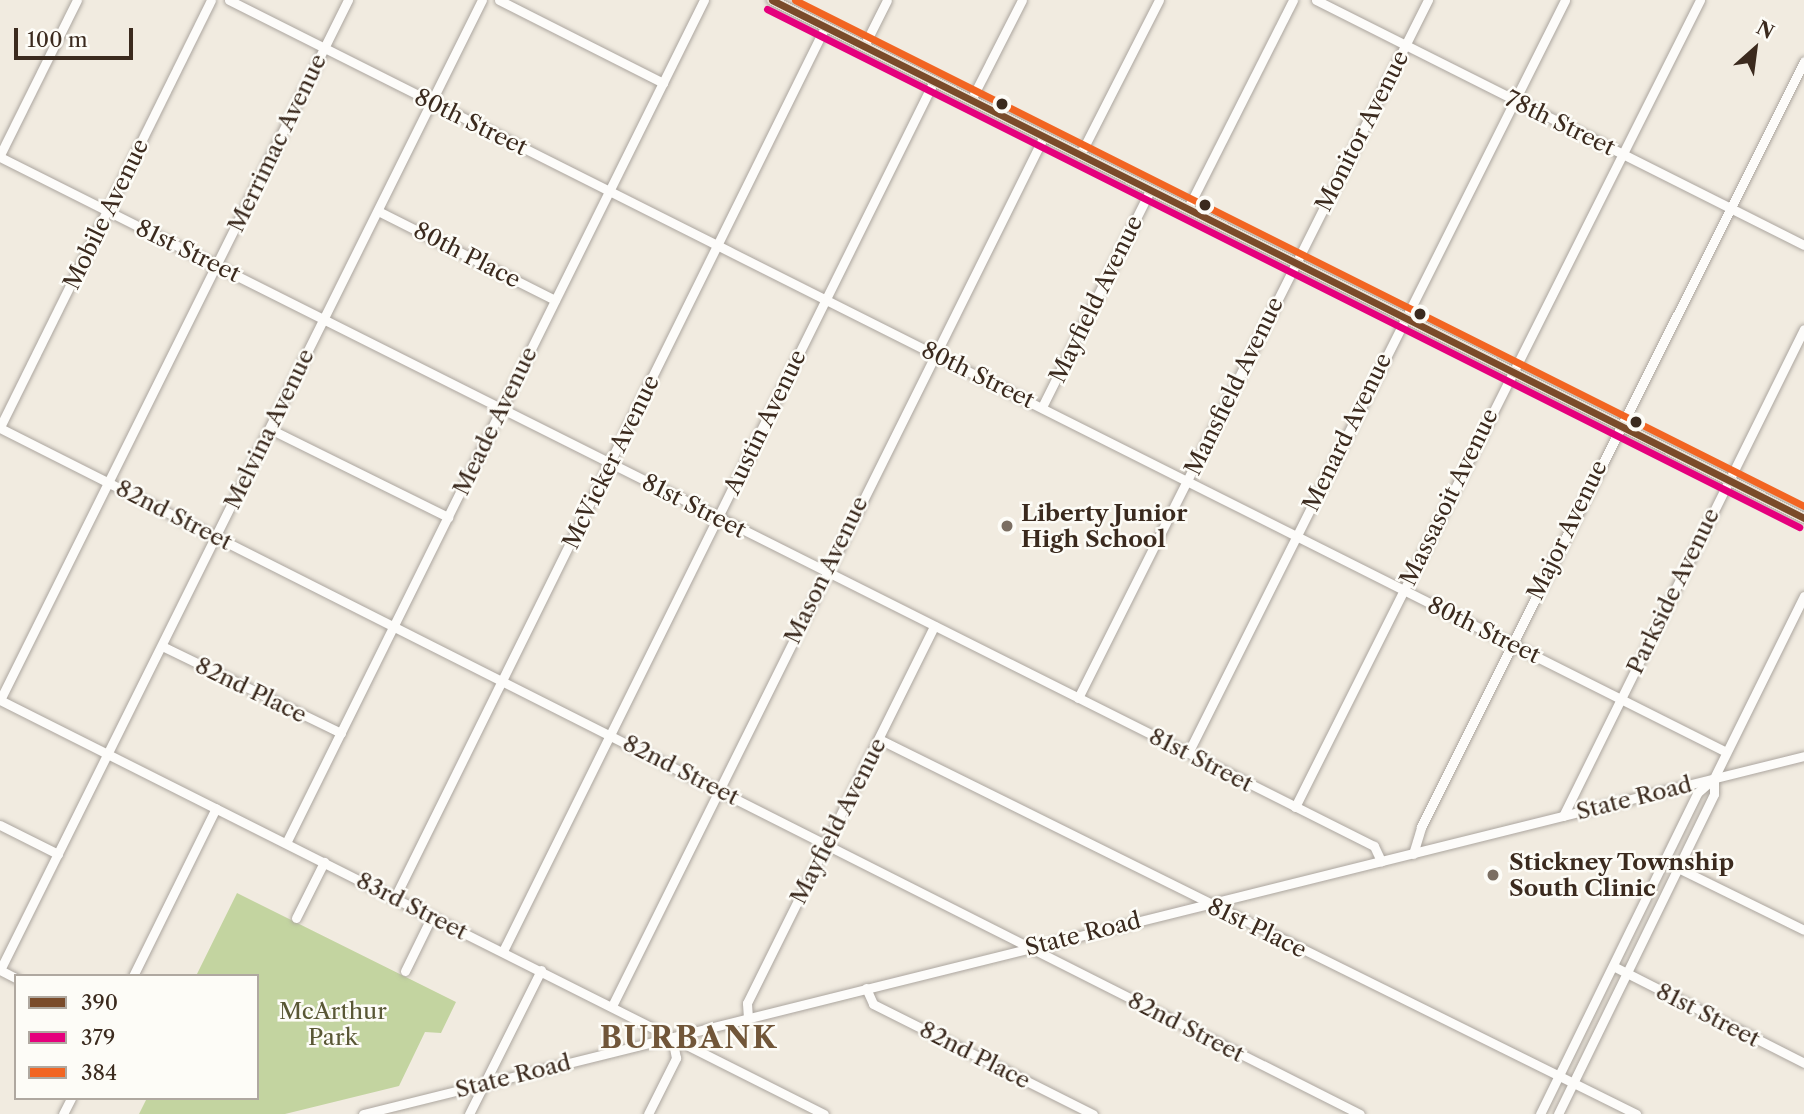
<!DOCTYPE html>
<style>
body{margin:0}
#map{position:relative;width:1804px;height:1114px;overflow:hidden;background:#f1ebe0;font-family:"Libre Caslon Text",serif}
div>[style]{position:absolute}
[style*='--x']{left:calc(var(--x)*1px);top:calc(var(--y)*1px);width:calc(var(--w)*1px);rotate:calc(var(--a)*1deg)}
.green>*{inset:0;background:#c3d4a0}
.roads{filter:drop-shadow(0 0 2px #aca69f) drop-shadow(0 0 2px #aca69f)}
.minor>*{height:9px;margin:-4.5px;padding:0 4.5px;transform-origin:4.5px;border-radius:4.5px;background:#fdfcfa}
.major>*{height:10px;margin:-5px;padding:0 5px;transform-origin:5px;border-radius:5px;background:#ece4d9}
.bus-1>*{height:7px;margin:-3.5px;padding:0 3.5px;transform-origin:3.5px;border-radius:3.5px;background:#7a4b2a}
.bus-2>*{height:7px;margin:-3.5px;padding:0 3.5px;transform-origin:3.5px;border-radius:3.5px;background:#e5007d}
.bus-3>*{height:7px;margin:-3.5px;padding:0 3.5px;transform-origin:3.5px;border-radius:3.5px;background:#f26522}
.dots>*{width:19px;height:19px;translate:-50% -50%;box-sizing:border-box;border:4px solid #fdfcf7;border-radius:50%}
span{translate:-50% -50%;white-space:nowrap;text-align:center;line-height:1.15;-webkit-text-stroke:5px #fdfcf7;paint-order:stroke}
.street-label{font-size:23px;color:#3b2a1e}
.poi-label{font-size:23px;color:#3b2a1e;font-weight:700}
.left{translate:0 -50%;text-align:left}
.park-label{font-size:23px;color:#595735}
.district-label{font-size:30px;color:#715639;font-weight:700;letter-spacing:2px}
.legend{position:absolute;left:14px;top:974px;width:245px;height:126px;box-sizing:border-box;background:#fdfcf7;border:2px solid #afa8a0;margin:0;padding:9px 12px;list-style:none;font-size:21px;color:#3b2a1e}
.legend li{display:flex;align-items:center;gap:14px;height:35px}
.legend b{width:35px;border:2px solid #afa8a0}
.north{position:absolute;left:1720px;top:14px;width:70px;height:70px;-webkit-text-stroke:5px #fdfcf7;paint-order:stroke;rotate:28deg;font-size:19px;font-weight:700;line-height:28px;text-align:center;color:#3b2a1e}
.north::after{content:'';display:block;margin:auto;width:24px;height:32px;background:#3b2a1e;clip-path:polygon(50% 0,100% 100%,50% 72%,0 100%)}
.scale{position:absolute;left:14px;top:28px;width:119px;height:32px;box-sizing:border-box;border:4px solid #3b2a1e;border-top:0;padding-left:9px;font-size:21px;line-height:24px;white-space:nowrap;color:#3b2a1e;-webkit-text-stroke:5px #fdfcf7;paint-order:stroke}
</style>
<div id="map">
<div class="green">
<i style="clip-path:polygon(237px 893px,456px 1002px,441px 1033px,425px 1032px,399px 1086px,285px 1114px,139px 1114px,147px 1098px,257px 1098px,257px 976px,196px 976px)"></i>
</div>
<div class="roads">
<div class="minor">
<i style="--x:229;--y:0;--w:1675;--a:26.67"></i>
<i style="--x:499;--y:0;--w:184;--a:26.8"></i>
<i style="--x:1316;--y:0;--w:546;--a:26.66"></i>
<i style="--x:864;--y:46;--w:51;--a:-63.4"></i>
<i style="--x:971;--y:100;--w:112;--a:-63"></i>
<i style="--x:0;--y:155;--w:173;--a:-63.6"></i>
<i style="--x:1080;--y:155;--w:174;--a:-63"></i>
<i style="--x:0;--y:157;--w:1537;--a:26.63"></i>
<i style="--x:1374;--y:846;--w:17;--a:65"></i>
<i style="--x:1188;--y:208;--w:233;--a:-63.2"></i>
<i style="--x:378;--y:211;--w:198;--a:26.7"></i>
<i style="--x:1042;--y:407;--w:242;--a:-63.5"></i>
<i style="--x:0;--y:427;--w:476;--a:-63.7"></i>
<i style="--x:0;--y:428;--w:1523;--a:26.77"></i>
<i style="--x:270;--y:429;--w:199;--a:26.3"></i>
<i style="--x:162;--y:646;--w:199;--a:25.9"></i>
<i style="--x:1078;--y:698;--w:781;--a:-63.37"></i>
<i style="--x:0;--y:700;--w:922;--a:26.68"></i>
<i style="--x:0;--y:700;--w:782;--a:-63.57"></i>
<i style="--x:879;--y:739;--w:845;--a:26.35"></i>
<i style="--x:1188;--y:753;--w:842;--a:-63.4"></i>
<i style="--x:1295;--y:807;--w:903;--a:-63.35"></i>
<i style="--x:1563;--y:816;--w:543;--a:-63.67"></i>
<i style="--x:0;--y:825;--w:65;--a:26.6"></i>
<i style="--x:286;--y:843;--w:941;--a:-63.63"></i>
<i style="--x:1413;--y:854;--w:28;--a:-73"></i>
<i style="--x:1421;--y:827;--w:856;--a:-63.43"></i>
<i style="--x:1678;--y:868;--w:140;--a:26.2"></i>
<i style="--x:395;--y:897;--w:970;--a:-63.7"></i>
<i style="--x:296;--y:918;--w:63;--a:-63.4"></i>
<i style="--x:503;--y:951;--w:971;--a:-63.65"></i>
<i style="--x:1613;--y:966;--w:214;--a:26.9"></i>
<i style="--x:0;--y:970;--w:1083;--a:-63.58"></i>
<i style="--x:0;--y:970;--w:18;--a:27"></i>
<i style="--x:405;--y:971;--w:61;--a:-63.9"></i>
<i style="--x:133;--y:976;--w:187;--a:-63.7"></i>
<i style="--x:866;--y:988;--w:17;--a:66"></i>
<i style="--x:873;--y:1004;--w:246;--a:26.6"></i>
<i style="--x:612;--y:1006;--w:971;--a:-63.59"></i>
<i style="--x:748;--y:1018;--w:15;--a:-94"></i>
<i style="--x:747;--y:1003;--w:421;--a:-63.6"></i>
<i style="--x:63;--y:1114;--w:18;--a:-63"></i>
<i style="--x:363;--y:1114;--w:1485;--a:-13.95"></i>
<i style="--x:469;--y:1114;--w:161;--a:-63.4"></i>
<i style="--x:648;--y:1114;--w:63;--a:-63.4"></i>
<i style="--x:676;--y:1058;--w:21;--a:-101"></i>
<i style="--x:1540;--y:1114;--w:357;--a:-63.9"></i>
<i style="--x:1697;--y:793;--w:23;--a:-41"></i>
<i style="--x:1714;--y:778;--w:203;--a:-63.7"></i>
<i style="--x:1558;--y:1114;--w:356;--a:-64"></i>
<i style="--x:1714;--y:794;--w:16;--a:-90"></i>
</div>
<div class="major">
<i style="--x:772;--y:0;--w:1155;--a:26.65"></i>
</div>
</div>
<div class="bus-1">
<i style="--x:772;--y:0;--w:1155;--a:26.65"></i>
</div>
<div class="bus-2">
<i style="--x:767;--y:9;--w:1155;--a:26.65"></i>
</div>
<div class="bus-3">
<i style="--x:795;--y:0;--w:1129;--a:26.63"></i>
</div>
<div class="dots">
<i style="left:1002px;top:104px;background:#3b2a1e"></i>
<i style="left:1205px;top:205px;background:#3b2a1e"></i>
<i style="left:1420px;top:314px;background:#3b2a1e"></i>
<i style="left:1636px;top:422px;background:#3b2a1e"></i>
<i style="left:1007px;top:526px;background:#7b6e62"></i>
<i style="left:1493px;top:875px;background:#7b6e62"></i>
</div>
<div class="street-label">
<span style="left:471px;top:122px;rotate:26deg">80th Street</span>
<span style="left:1560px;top:123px;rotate:26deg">78th Street</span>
<span style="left:1362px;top:131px;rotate:-63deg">Monitor Avenue</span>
<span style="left:277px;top:143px;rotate:-64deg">Merrimac Avenue</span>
<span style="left:106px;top:214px;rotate:-64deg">Mobile Avenue</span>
<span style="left:188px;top:251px;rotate:26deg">81st Street</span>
<span style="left:467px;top:255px;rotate:27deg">80th Place</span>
<span style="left:1096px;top:299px;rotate:-64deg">Mayfield Avenue</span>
<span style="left:978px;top:375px;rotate:26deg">80th Street</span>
<span style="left:1234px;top:386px;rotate:-64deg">Mansfield Avenue</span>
<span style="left:495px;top:421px;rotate:-64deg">Meade Avenue</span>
<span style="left:765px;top:422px;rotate:-64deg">Austin Avenue</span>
<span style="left:269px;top:429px;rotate:-64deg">Melvina Avenue</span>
<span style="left:1347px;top:432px;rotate:-64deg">Menard Avenue</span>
<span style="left:611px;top:462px;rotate:-64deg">McVicker Avenue</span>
<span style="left:1449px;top:497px;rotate:-64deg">Massasoit Avenue</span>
<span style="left:694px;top:506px;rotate:27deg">81st Street</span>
<span style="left:174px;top:515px;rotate:27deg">82nd Street</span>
<span style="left:1567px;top:530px;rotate:-64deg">Major Avenue</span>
<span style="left:826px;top:570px;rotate:-64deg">Mason Avenue</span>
<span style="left:1673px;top:591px;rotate:-64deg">Parkside Avenue</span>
<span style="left:1484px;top:630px;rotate:26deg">80th Street</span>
<span style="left:251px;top:690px;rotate:26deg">82nd Place</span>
<span style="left:1201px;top:760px;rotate:27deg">81st Street</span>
<span style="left:681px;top:770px;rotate:27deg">82nd Street</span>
<span style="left:1634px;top:798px;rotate:-14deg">State Road</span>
<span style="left:838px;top:821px;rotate:-63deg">Mayfield Avenue</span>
<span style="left:412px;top:906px;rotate:27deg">83rd Street</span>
<span style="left:1257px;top:928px;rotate:26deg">81st Place</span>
<span style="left:1083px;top:934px;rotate:-14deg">State Road</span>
<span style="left:1708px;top:1015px;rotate:27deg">81st Street</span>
<span style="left:1186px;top:1027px;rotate:27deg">82nd Street</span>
<span style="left:975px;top:1055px;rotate:27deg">82nd Place</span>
<span style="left:513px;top:1076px;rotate:-14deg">State Road</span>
</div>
<div class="poi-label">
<span class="left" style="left:1021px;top:526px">Liberty Junior<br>High School</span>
<span class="left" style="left:1509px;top:875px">Stickney Township<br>South Clinic</span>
</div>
<div class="park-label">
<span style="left:333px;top:1024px">McArthur<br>Park</span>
</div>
<div class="district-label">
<span style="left:689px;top:1038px">BURBANK</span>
</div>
<ul class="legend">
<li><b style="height:9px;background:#7a4b2a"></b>390</li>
<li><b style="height:9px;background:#e5007d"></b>379</li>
<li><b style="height:9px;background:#f26522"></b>384</li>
</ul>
<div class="north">N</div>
<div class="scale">100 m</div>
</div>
